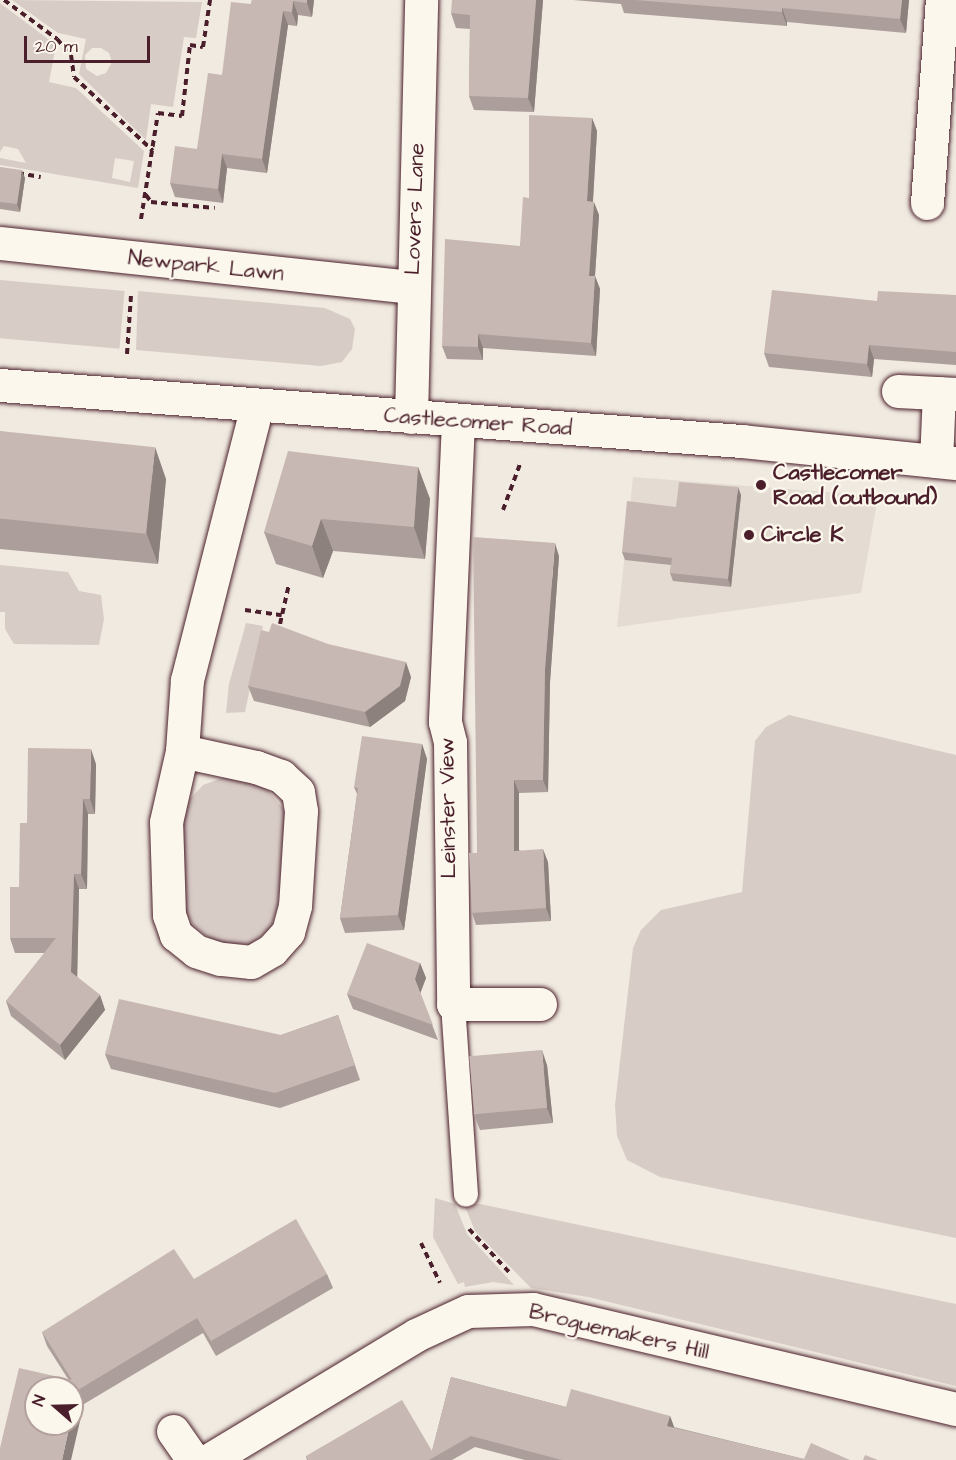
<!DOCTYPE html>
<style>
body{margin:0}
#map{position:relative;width:956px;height:1460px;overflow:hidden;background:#f0eae0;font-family:"Architects Daughter",sans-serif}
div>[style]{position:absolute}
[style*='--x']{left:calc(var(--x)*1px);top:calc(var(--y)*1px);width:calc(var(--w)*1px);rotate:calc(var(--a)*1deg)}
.built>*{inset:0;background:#e4dbd2}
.green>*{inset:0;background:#d8ccc6;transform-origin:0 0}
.path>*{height:4px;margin-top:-2px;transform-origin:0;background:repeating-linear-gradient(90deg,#4a1f2b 0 6px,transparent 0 10.5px)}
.roads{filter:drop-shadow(0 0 2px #4a1f2b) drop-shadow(0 0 2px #4a1f2b)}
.service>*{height:24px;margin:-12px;padding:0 12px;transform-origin:12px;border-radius:12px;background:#fbf7ec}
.minor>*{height:33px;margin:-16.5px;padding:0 16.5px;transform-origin:16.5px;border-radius:16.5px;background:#fbf7ec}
.tertiary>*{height:33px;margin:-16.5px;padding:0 16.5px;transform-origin:16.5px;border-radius:16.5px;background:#fbf7ec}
.secondary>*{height:33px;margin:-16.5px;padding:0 16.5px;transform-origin:16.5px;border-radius:16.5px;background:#fbf7ec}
.wall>*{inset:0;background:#ac9e9a}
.shaded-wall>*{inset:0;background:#8c817d}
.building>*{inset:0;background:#c8b8b3;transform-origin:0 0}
.dots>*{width:16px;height:16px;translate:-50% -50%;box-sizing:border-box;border:3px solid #fbf7ec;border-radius:50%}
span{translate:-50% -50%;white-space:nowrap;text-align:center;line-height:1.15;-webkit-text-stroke:4.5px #fbf7ec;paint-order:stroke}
.street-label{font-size:22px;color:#4a1f2b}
.poi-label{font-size:22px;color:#4a1f2b;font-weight:700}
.left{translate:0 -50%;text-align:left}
.north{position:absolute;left:24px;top:1376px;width:60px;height:60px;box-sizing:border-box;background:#fbf7ec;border:2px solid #b4a19f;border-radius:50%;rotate:290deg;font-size:16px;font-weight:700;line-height:24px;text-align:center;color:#4a1f2b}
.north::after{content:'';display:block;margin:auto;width:21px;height:27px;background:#4a1f2b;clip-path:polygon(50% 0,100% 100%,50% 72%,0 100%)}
.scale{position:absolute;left:24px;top:36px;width:126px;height:27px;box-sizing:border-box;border:3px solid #4a1f2b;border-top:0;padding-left:8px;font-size:18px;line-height:21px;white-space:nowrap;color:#4a1f2b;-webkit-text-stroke:4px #fbf7ec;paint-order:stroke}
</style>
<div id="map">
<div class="built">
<i style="clip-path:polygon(633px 477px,878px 496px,861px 593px,617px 627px)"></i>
</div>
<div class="green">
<i style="clip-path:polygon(evenodd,12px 0,202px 2px,196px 38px,184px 37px,173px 107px,151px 104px,146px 140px,79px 74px,86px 39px,58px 33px,12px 0,92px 48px,101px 48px,109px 53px,112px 62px,106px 73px,97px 76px,86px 69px,85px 55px,92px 48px)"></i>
<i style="clip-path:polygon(evenodd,0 3px,56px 45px,49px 82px,76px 88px,144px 151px,138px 188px,0 165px,0 158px,26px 163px,18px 149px,4px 146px,0 152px,0 3px,115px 158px,134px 161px,130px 182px,112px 178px,115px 158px)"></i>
<i style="left:0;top:280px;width:125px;height:58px;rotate:5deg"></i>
<i style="clip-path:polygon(138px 291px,325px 308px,350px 319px,355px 329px,352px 349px,342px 362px,321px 366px,136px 350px)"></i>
<i style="clip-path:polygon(0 565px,68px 572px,79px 591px,101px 595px,104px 619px,99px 645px,14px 644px,5px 629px,5px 612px,0 612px)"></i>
<i style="clip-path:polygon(246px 623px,263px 626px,245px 712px,226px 713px,229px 684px)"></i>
<i style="clip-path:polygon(789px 715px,956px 755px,956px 1238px,660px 1177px,627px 1160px,617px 1136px,615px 1105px,633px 948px,641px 930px,661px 910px,742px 892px,755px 741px,766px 727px)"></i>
<i style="clip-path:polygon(222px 778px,246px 778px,264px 786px,285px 811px,278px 905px,270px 930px,252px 943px,231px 945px,213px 940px,195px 927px,185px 912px,182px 817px,190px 799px,203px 785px)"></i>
<i style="clip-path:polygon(435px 1198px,455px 1204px,467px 1234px,514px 1285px,493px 1282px,465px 1287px,464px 1282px,458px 1284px,433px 1237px)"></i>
<i style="clip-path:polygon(464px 1204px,480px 1204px,956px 1304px,956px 1386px,588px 1297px,531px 1288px,475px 1231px)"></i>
</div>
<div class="path">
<i style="--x:4;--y:0;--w:66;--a:36.3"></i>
<i style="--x:57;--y:39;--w:21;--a:49"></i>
<i style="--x:71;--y:55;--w:22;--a:82"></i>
<i style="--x:74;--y:77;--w:108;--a:43.1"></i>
<i style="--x:18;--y:173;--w:23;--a:10"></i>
<i style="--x:146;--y:195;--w:9;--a:54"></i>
<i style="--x:151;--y:202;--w:64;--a:5.4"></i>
<i style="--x:141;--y:219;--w:107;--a:-80.9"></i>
<i style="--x:158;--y:113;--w:24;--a:7"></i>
<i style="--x:182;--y:116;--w:71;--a:-83.6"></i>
<i style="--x:190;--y:45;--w:13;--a:9"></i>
<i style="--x:203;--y:47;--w:48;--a:-81.5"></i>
<i style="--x:127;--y:354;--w:59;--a:-86.1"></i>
<i style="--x:503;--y:510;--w:49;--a:-69.7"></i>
<i style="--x:245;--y:610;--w:37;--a:8"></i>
<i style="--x:280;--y:624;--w:41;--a:-77.3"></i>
<i style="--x:469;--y:1229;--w:59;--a:47.1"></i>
<i style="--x:421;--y:1243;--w:44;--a:64.6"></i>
</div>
<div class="roads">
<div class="service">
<i style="--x:453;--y:1004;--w:191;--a:86.1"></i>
</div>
<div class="minor">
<i style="--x:927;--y:203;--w:204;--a:-85.8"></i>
<i style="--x:0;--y:243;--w:415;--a:6.1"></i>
<i style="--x:898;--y:391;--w:58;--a:3"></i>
<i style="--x:458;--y:421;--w:301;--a:92.5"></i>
<i style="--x:445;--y:722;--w:21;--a:76"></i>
<i style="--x:450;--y:742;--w:262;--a:89.3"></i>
<i style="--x:453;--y:1004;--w:87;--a:0"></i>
<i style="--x:936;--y:461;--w:68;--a:-87.5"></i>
<i style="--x:182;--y:751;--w:76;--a:12.2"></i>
<i style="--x:256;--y:767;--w:27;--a:20"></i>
<i style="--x:281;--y:776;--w:23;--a:43"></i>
<i style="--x:298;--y:792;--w:19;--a:81"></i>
<i style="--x:301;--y:811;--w:95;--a:93.6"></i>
<i style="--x:295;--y:906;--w:27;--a:105"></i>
<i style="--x:288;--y:932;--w:24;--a:132"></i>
<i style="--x:272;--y:950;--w:24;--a:150"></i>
<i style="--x:251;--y:962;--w:31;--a:-174"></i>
<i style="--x:220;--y:959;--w:25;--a:-162"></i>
<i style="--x:196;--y:951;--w:26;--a:-141"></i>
<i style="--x:176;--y:935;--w:21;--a:-109"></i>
<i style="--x:169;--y:915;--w:93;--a:-91.8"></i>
<i style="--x:166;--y:822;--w:73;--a:-77.3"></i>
<i style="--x:182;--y:751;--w:71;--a:-86"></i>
<i style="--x:187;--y:680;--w:283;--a:-75.7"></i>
<i style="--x:173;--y:1431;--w:35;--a:55"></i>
<i style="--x:209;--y:1460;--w:242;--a:-31.1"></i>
<i style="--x:416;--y:1335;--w:57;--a:-24.8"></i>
<i style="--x:468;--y:1311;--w:65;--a:-1.8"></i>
<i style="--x:533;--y:1309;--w:435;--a:13.3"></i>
</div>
<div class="tertiary">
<i style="--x:411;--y:417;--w:417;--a:-88.6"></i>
</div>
<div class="secondary">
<i style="--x:0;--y:385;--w:744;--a:4.32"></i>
<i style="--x:742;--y:441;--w:215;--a:5.9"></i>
</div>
</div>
<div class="wall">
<i style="clip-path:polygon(252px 0,314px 0,312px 17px,298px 15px,297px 26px,288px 25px,267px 173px,227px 168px,223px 203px,175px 197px,170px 183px,197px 149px,222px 75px,251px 4px)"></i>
<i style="clip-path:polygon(543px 0,534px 112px,474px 110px,469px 96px,470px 29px,456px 28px,451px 13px)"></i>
<i style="clip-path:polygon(573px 0,909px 0,906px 33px,787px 22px,787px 26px,624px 13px,621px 4px)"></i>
<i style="clip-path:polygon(592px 118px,597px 131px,593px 202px,599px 215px,595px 276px,600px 289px,596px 356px,483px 348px,483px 360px,447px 359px,442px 346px,520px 246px,529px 198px)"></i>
<i style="clip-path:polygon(0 167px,25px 178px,20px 212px,0 209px)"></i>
<i style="clip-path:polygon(956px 295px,956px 365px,874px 359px,872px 377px,769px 367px,764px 353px,877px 301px)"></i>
<i style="clip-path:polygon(0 431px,166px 479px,158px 564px,0 549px)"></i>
<i style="clip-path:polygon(418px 467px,430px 499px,425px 559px,333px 551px,323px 578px,276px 564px,264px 532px)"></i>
<i style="clip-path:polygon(741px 495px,731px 587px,673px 581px,670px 573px,671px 565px,625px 560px,622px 552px,676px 507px)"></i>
<i style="clip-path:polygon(559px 556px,550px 682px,548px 792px,519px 793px,519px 850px,548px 862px,551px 921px,476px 925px,472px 913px,477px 853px)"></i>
<i style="clip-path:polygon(411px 677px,405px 701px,370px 727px,254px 701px,248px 686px)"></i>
<i style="clip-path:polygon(422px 744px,427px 759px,404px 930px,345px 933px,340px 918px,357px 794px,354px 787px)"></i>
<i style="clip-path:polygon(96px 764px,95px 814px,88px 814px,87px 889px,79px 889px,77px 977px,100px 995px,105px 1010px,65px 1060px,11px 1016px,6px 1001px,45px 953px,15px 953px,10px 938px,19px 887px)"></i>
<i style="clip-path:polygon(420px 963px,426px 978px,420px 993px,438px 1040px,353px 1009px,347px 994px)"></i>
<i style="clip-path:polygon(338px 1015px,360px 1080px,280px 1108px,111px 1069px,105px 1054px,281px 1035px)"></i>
<i style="clip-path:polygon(547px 1065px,553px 1123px,480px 1130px,474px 1115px)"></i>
<i style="clip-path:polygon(327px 1274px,333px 1288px,216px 1356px,203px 1333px,84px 1404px,47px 1346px,42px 1332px,194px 1279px)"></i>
<i style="clip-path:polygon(451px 1377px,566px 1407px,670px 1416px,674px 1427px,804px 1459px,850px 1460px,525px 1460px,475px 1447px,452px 1460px,307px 1460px,306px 1456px,432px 1451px)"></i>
</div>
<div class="shaded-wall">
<i style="clip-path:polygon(307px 0,314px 0,312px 17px,307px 3px)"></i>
<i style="clip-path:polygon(536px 0,543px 0,534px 112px,528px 98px)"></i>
<i style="clip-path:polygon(902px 0,909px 0,906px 33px,900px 19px)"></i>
<i style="clip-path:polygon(293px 1px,298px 15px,297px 26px,292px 12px)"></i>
<i style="clip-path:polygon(782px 8px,787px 22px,787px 26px,782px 12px)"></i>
<i style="clip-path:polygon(283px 11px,288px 25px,267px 173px,262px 159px)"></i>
<i style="clip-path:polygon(592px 118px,597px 131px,592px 215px,587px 201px)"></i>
<i style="clip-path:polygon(222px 154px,227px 168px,223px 203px,218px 189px)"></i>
<i style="clip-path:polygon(22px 170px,25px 178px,20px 212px,17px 204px)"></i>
<i style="clip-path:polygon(594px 202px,599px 215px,594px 289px,589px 276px)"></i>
<i style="clip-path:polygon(595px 276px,600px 289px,596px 356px,591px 343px)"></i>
<i style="clip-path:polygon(478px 334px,483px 348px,483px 360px,478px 347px)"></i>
<i style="clip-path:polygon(869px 345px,874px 359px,872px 377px,867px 364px)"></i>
<i style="clip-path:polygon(155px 447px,166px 479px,158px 564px,146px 532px)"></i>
<i style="clip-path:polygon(418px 467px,430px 499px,425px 559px,414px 527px)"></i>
<i style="clip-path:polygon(738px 487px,741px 495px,731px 587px,728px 579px)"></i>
<i style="clip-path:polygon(321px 519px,333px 551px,323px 578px,312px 546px)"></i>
<i style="clip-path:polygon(555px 543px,559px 556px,550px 682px,548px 792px,543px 780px,545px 669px)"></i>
<i style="clip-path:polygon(406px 662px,411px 677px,405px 701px,370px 727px,365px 712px)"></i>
<i style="clip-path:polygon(422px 744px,427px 759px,404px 930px,398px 915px)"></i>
<i style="clip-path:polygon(91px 749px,96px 764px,95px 814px,90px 799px)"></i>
<i style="clip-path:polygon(514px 780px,519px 793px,519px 863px,514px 851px)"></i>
<i style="clip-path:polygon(83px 799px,88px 814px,87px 889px,81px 874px)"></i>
<i style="clip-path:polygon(543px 849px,548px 862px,551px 921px,546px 908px)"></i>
<i style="clip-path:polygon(74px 874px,79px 889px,77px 987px,71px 972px)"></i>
<i style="clip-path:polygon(420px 963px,426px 978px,420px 994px,415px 979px)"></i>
<i style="clip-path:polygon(100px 995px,105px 1010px,65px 1060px,60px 1045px)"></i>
<i style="clip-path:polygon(542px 1050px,547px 1065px,553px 1123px,547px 1108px)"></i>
<i style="clip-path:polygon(78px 1390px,84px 1404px,71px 1460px,62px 1460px,70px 1424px,72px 1424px,72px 1417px)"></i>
<i style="clip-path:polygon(670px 1416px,674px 1427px,671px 1437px,667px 1426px)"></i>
</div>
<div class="building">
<i style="clip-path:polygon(252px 0,307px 0,307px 3px,293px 1px,292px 12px,283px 11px,262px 159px,222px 154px,218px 189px,170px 183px,175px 146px,197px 149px,208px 73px,222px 75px,231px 2px,251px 4px)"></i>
<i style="clip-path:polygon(452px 0,536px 0,528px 98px,469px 96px,470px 15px,451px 13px)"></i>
<i style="clip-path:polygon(635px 0,902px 0,900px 19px,782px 8px,782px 12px)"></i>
<i style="clip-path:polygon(529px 115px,592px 118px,587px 201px,594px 202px,589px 276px,595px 276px,591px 343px,478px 334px,478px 347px,442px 346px,445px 239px,520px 246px,523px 197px,529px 198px)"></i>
<i style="clip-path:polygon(0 167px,22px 170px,17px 204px,0 202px)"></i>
<i style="clip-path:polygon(772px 290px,877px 301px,878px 291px,956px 295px,956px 352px,869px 345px,867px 364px,764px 353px)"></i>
<i style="left:0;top:431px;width:156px;height:87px;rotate:6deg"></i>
<i style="clip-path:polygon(288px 451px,418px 467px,414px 527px,321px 519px,312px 546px,264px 532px)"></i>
<i style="clip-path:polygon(679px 482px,738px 487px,728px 579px,670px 573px,672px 558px,622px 552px,627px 501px,676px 507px)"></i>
<i style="clip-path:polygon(473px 537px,555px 543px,545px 669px,543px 780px,514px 780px,514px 851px,543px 849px,546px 908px,472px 913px,469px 853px,477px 853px)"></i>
<i style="clip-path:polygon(272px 623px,328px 644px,406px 662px,400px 686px,365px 712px,248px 686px,261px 630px,269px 632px)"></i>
<i style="clip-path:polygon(362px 736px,422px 744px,398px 915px,340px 918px,358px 788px,354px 787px)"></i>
<i style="clip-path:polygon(28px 748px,91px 749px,90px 799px,83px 799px,81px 874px,74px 874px,71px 972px,100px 995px,60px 1045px,6px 1001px,56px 938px,10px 938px,10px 887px,19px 887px,20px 823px,27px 823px)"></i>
<i style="clip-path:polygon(367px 943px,420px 963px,415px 979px,433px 1025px,347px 994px)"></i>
<i style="clip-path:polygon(119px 999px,281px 1035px,338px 1015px,355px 1065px,275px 1093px,105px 1054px)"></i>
<i style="left:542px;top:1050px;width:58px;height:73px;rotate:85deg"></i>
<i style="clip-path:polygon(296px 1219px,327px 1274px,211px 1341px,197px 1318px,78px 1390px,72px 1417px,72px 1388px,36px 1388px,36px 1424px,70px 1424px,62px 1460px,0 1460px,0 1448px,19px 1368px,72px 1380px,42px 1332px,174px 1249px,194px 1279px)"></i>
<i style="clip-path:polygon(451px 1377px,566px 1407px,571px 1389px,670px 1416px,667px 1426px,804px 1459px,811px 1443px,850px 1460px,562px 1460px,471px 1436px,429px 1460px,308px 1460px,306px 1456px,402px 1400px,432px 1451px)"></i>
<i style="clip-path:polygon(865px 1455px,878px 1460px,863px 1460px)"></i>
</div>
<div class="dots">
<i style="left:761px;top:485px;background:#4a1f2b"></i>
<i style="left:749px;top:535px;background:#4a1f2b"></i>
</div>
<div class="street-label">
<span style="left:415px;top:209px;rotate:-88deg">Lovers Lane</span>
<span style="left:206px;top:266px;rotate:6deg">Newpark Lawn</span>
<span style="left:478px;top:422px;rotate:4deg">Castlecomer Road</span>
<span style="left:448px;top:808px;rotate:-91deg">Leinster View</span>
<span style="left:619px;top:1332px;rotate:13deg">Broguemakers Hill</span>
</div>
<div class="poi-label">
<span class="left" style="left:773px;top:485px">Castlecomer<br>Road (outbound)</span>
<span class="left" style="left:761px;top:535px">Circle K</span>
</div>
<div class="north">N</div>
<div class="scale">20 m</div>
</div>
